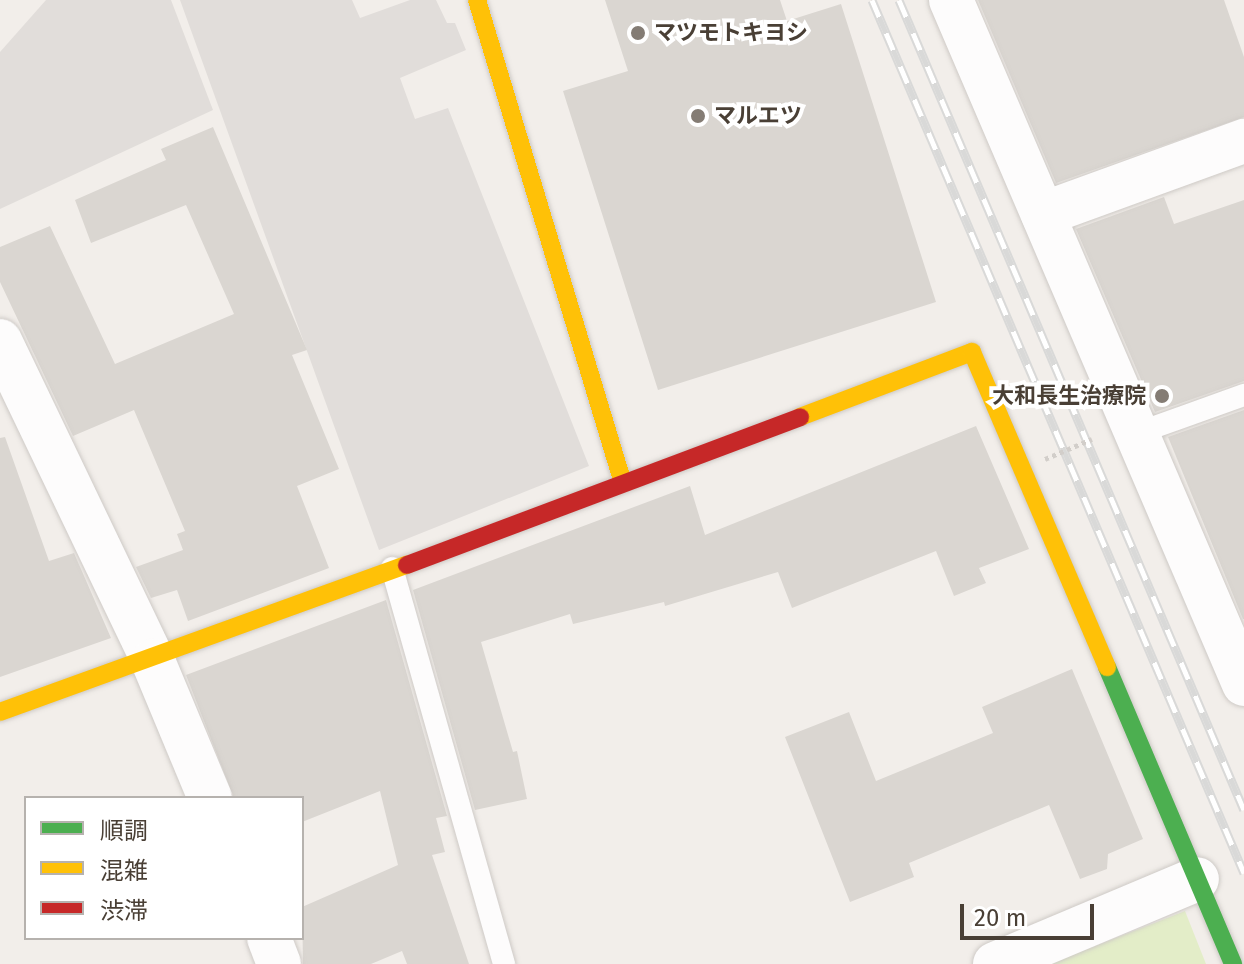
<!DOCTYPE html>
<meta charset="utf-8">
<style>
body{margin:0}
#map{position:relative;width:1244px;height:964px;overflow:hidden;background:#f2eeea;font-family:"Fira Sans","Noto Sans JP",sans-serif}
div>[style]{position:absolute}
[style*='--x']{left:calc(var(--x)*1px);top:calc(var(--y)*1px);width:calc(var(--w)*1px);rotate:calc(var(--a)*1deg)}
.green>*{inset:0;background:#e3edc8}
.parking>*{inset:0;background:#e1ddda}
.building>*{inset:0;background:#dad6d1}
.roads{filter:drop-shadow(0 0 2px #cecac6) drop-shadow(0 0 2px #cecac6)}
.lane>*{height:22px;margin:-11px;padding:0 11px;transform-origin:11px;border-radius:11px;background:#fdfcfc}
.street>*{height:44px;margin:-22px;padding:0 22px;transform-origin:22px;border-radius:22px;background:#fdfcfc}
.fast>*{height:18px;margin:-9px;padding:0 9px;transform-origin:9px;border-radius:9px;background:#4caf50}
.slow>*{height:18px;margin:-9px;padding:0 9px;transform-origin:9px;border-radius:9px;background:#ffc107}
.jam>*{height:18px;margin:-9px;padding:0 9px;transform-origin:9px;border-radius:9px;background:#c62828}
.rail>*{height:9px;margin-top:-4.5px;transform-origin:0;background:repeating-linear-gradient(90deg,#fff 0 18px,#d9d9d8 0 36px);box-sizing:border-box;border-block:2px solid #d9d9d8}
.path-bridge>*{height:5px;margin-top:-2.5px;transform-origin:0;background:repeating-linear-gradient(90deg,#d2ceca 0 4px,transparent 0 8px)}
.dots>*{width:22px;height:22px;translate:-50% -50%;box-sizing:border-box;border:4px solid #fff;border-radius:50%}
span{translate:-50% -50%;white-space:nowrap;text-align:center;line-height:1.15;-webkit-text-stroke:8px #fff;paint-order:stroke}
.poi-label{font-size:22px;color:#493f35;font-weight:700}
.left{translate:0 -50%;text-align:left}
.right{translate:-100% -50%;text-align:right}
.legend{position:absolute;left:24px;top:796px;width:280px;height:144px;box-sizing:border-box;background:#fff;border:2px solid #b6b2ae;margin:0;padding:10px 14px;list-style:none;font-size:24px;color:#493f35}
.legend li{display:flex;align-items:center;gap:16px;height:40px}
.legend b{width:40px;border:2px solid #b6b2ae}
.scale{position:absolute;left:960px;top:904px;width:134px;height:36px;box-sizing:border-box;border:4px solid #493f35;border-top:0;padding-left:10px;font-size:24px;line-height:28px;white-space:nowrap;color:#493f35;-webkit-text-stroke:6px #fff;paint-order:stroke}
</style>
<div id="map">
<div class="green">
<i style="clip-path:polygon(1185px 911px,1206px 964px,1049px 964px)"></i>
</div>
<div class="parking">
<i style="clip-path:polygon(46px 0,171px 0,213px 110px,0 209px,0 52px)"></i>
<i style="clip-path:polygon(180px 0,352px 0,360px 18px,410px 0,436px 0,447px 23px,455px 23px,466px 50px,400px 78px,415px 119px,448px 108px,589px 466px,379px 550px)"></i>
</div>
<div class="building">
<i style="clip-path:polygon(605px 0,780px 0,787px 21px,841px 4px,936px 302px,658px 390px,563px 91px,628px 71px)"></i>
<i style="clip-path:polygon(978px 0,1224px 0,1244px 57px,1244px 117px,1056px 183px)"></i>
<i style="clip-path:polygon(213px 127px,307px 350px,292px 355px,339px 469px,297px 486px,329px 568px,188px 621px,177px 590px,151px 598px,136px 567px,183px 550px,177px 534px,185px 531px,134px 410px,73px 436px,0 282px,0 247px,50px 226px,115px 364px,234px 314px,186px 205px,91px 243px,75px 200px,166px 160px,161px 149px)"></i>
<i style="clip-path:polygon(1164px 197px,1174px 224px,1244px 200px,1244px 381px,1155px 412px,1076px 229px)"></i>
<i style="clip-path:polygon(1244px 410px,1244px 619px,1243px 619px,1168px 437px)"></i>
<i style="clip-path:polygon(976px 426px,1029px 549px,979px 568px,986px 583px,954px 596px,936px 551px,792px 608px,778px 572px,665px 606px,664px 602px,573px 624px,570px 614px,481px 642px,513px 752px,517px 751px,527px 799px,475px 810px,413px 590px,690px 486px,705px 535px)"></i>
<i style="clip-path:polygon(5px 437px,49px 561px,74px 553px,111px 638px,0 677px,0 438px)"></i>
<i style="clip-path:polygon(386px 600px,447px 816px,436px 818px,445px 852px,432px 855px,469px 964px,407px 964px,402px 951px,371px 964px,303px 964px,302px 907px,398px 865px,380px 791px,302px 822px,302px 798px,234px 798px,186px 675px)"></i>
<i style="clip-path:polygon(1072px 669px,1143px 839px,1108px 854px,1107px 869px,1080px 879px,1049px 805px,909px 863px,914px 877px,850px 902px,785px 737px,849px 712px,876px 781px,993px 733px,982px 707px)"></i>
</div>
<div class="roads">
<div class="lane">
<i style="--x:1135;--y:434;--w:116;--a:-19.7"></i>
<i style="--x:392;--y:568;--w:412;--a:74.2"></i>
</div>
<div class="street">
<i style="--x:951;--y:0;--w:744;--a:66.81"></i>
<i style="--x:1043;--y:214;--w:214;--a:-20"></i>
<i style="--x:0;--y:341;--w:355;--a:64.4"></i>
<i style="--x:153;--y:661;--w:148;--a:67.4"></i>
<i style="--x:269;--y:938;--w:28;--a:69"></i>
<i style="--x:995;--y:964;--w:219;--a:-22.8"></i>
</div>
<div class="fast">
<i style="--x:1107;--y:667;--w:323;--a:67"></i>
</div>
<div class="slow">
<i style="--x:477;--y:0;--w:501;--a:73.19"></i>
<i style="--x:800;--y:417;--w:184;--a:-20.7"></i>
<i style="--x:972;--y:352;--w:343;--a:66.8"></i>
<i style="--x:0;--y:712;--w:433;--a:-19.9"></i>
</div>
<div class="jam">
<i style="--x:407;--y:565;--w:420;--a:-20.6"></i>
</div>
</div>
<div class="rail">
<i style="--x:872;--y:0;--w:949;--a:66.92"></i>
<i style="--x:899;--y:0;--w:880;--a:66.93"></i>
</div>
<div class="path-bridge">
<i style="--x:1045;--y:459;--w:51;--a:-23.1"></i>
</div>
<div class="dots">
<i style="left:638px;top:33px;background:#847c74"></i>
<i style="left:698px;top:116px;background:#847c74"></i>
<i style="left:1162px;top:396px;background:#847c74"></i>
</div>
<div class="poi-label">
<span class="left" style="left:654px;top:33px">マツモトキヨシ</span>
<span class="left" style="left:714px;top:116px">マルエツ</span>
<span class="right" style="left:1146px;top:396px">大和長生治療院</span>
</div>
<ul class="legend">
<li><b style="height:10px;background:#4caf50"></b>順調</li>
<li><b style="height:10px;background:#ffc107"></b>混雑</li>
<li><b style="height:10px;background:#c62828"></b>渋滞</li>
</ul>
<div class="scale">20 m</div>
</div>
